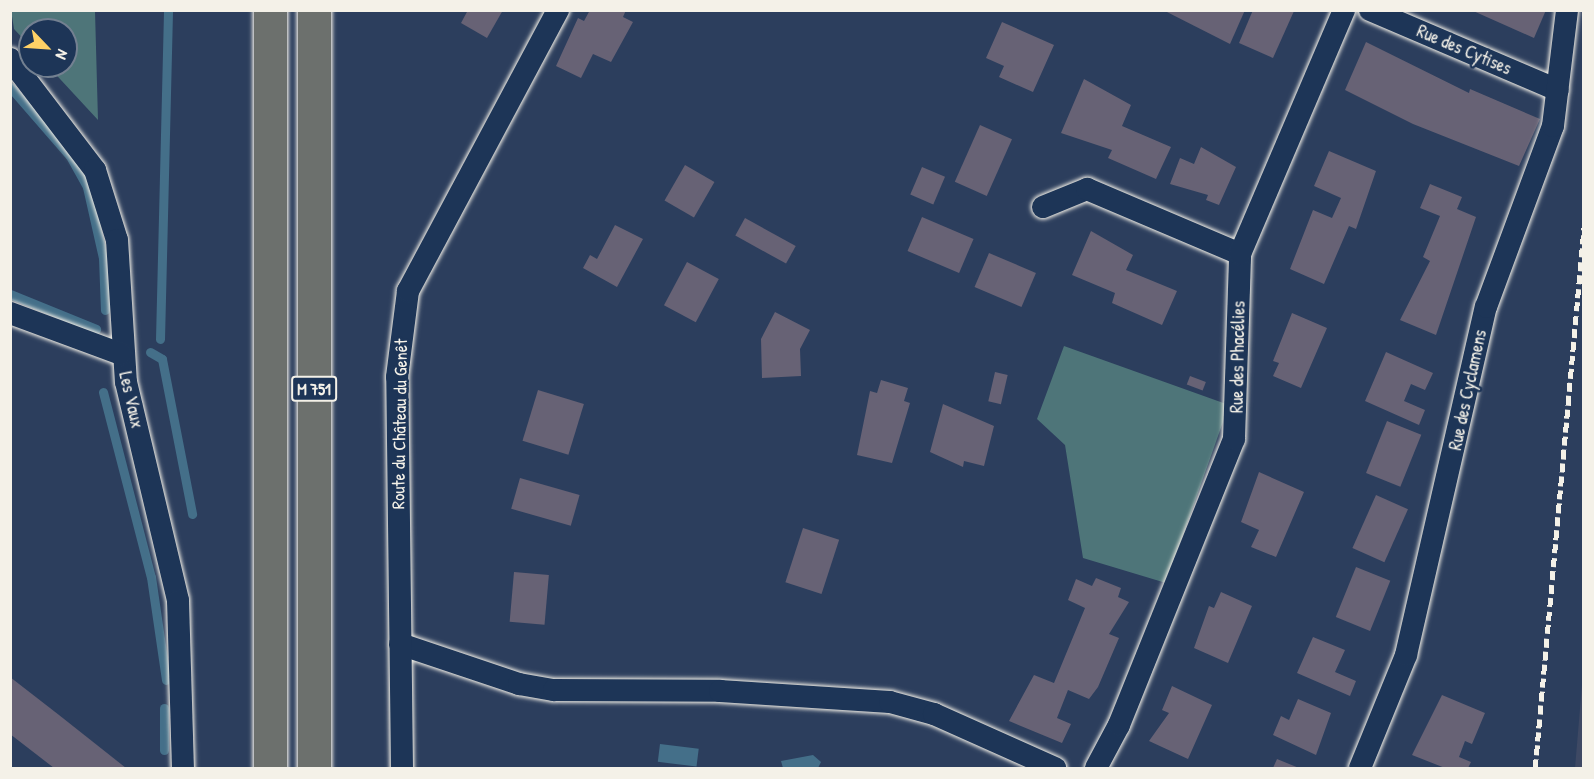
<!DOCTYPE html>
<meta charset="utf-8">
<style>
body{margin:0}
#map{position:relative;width:1594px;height:779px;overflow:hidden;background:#2c3e5d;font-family:"Patrick Hand",sans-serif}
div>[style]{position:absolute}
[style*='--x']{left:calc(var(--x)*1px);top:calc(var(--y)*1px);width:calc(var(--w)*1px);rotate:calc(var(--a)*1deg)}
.built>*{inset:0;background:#3e4964}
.green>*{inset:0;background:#4e7579}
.water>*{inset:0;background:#446f89;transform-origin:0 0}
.stream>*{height:9px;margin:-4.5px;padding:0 4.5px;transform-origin:4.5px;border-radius:4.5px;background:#446f89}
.building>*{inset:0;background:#676275;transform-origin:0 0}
.roads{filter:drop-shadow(0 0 2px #f4f1e8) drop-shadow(0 0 2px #f4f1e8)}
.street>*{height:22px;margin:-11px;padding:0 11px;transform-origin:11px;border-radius:11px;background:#1d3557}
.highway>*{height:33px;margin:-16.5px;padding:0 16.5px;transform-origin:16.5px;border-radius:16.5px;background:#6c706d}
.rail>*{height:4.5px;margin-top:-2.25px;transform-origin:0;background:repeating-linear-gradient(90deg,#f4f1e8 0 9px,transparent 0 13.5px)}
span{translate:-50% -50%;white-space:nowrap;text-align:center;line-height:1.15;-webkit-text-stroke:5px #1d3557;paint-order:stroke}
.shield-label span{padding:2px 4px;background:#1d3557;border:2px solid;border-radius:4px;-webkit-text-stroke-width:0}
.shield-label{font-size:16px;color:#f4f1e8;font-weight:700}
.street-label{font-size:18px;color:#f4f1e8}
.frame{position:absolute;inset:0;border:12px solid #f4f1e8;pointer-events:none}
.north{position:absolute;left:18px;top:18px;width:60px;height:60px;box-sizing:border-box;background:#1d3557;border:2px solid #738091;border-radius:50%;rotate:115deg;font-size:16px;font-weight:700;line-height:24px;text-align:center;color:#f4f1e8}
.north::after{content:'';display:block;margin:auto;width:21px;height:27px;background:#ffd166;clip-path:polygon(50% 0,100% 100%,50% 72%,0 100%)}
</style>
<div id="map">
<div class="built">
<i style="clip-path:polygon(1583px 673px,1583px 768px,1575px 768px)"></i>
</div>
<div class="green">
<i style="clip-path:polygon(11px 10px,95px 11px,98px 120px,48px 66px,66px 66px,66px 30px,30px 30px,30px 46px,14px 29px)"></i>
<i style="clip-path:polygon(1064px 346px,1229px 405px,1166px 583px,1083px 558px,1065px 445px,1037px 419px)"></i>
</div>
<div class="water">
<i style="left:660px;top:744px;width:39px;height:18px;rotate:7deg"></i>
<i style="clip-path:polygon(813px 755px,821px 762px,818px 768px,783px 768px,781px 761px)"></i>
</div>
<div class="stream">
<i style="--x:10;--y:87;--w:91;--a:49"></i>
<i style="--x:70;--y:156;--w:35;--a:61"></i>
<i style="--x:87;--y:187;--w:73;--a:77.3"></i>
<i style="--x:103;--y:258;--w:52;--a:87.8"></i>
<i style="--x:10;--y:294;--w:93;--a:22.1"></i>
<i style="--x:160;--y:339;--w:329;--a:-88.6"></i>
<i style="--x:150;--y:352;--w:14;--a:30"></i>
<i style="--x:162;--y:359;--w:158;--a:79"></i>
<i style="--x:103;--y:392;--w:191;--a:75.5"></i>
<i style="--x:151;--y:577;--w:104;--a:81.7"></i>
<i style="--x:164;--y:708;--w:42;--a:90"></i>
</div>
<div class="building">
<i style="clip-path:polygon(468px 10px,503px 10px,487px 38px,461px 23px)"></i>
<i style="clip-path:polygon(590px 10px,626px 10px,623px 17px,633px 22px,611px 62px,593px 54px,581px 78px,556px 66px,578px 18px,584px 21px)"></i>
<i style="clip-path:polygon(1163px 10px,1245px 10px,1230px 44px)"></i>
<i style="clip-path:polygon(1253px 10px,1294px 11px,1273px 58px,1239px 43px)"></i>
<i style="clip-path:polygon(1471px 10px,1546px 10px,1534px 38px)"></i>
<i style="clip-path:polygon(1002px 22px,1054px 45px,1033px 92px,999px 77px,1004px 66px,986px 58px)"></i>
<i style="clip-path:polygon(1366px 42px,1469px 93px,1470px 89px,1540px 119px,1519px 166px,1413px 124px,1345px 90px)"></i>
<i style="clip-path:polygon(1084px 79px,1131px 105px,1122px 126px,1171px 147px,1156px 179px,1108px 158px,1112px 150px,1061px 133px)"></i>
<i style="left:980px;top:125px;width:35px;height:62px;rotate:24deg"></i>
<i style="clip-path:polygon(1201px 147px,1236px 167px,1219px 205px,1206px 200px,1208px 195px,1170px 184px,1180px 158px,1194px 164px)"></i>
<i style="clip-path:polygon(1329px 151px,1376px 171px,1356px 229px,1349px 226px,1324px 284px,1290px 269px,1313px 210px,1332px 218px,1341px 198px,1314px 186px)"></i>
<i style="left:685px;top:165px;width:34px;height:41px;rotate:30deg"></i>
<i style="left:922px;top:167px;width:25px;height:30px;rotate:23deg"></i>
<i style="clip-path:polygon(1430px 184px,1462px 197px,1457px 209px,1476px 217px,1436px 335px,1400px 320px,1430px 261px,1423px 257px,1440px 216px,1420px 208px)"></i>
<i style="left:922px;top:217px;width:56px;height:37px;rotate:23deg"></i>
<i style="left:745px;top:218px;width:58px;height:20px;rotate:29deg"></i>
<i style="clip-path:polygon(615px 225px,643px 239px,617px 287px,583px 268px,590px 255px,597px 259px)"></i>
<i style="clip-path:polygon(1091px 231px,1133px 255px,1126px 270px,1177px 291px,1162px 325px,1112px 303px,1115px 293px,1072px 275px)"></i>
<i style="left:989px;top:253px;width:51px;height:37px;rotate:23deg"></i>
<i style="left:687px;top:262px;width:36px;height:49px;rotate:28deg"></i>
<i style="clip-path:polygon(775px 312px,810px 330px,800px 349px,801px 376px,762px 378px,761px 339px)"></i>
<i style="clip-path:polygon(1292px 313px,1327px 328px,1301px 388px,1273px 376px,1279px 363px,1273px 361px)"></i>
<i style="clip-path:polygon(1386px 352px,1433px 373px,1425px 390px,1411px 384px,1404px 401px,1425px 410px,1419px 425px,1365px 401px)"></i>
<i style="left:995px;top:372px;width:13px;height:30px;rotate:13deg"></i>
<i style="left:1190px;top:376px;width:17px;height:9px;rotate:21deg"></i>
<i style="clip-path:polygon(881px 380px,908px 388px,904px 401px,910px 403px,892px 463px,857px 455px,870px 391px,877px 393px)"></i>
<i style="left:538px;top:390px;width:48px;height:53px;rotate:17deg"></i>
<i style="clip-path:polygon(943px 404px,994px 426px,984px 466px,964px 461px,963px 467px,930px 452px)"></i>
<i style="left:1387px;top:421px;width:37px;height:56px;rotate:22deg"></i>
<i style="clip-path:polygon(1259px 472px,1304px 492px,1276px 557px,1251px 547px,1259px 530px,1241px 522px)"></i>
<i style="left:520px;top:478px;width:62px;height:32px;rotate:16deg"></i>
<i style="left:1376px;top:495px;width:35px;height:58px;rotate:24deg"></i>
<i style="left:803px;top:528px;width:38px;height:57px;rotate:18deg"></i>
<i style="left:1356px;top:567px;width:37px;height:54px;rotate:22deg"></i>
<i style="left:514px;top:572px;width:35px;height:50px;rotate:5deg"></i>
<i style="clip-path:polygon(1096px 578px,1121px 588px,1118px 597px,1129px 602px,1109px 634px,1119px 638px,1098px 687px,1089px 699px,1068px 690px,1057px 718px,1071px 724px,1062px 743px,1009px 721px,1034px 675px,1054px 683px,1085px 608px,1068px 600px,1076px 579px,1092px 586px)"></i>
<i style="clip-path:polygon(1221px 592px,1252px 606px,1228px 663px,1194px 648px,1209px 606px,1214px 608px)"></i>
<i style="clip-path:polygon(1313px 637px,1345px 650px,1335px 672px,1356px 681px,1350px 696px,1297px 673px)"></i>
<i style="clip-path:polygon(10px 677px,59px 715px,126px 768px,54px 768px,10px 734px)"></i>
<i style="clip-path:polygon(1172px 686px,1212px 705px,1188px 759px,1149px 741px,1169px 713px,1162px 710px)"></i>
<i style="clip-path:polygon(1442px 695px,1485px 713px,1472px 744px,1465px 741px,1459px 757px,1471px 762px,1468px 768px,1445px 768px,1412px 755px)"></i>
<i style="clip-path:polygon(1298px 699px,1331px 713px,1316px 755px,1273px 735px,1281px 716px,1289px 720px)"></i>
<i style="clip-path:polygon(1277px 759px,1299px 768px,1273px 768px)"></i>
</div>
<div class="roads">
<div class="street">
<i style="--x:1370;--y:10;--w:204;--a:23.1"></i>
<i style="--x:10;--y:59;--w:140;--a:52.6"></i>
<i style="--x:95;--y:170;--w:73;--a:72.6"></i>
<i style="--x:117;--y:240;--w:142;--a:86.4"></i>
<i style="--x:126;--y:382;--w:225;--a:76.6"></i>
<i style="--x:178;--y:601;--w:167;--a:88.3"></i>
<i style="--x:1043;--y:207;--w:48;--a:-22.2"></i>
<i style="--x:1087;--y:189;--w:166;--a:23"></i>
<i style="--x:10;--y:313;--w:118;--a:20.3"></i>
<i style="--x:400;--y:644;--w:126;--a:18.6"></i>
<i style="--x:519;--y:684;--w:36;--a:10"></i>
<i style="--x:554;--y:690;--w:166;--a:0.3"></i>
<i style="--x:720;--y:691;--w:170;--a:3.7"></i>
<i style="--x:890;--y:702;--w:46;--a:15.3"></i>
<i style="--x:934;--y:714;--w:133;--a:24.1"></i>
<i style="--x:402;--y:768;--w:391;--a:-90.7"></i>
<i style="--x:397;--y:377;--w:87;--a:-82.7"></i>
<i style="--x:408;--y:291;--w:319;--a:-61.9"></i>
<i style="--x:1096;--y:768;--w:49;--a:-61.9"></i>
<i style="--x:1119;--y:725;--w:308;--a:-68.1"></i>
<i style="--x:1234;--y:439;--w:185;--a:-88.1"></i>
<i style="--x:1240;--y:254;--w:265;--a:-66.9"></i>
<i style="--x:1360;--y:768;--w:122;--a:-67.8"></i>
<i style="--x:1406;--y:655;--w:357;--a:-77.1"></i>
<i style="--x:1486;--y:307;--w:193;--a:-69.7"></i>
<i style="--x:1553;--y:126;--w:117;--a:-83.1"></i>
</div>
<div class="highway">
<i style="--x:270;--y:10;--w:758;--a:90"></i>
<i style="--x:314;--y:10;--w:758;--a:90"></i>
</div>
</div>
<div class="rail">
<i style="--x:1535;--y:768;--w:545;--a:-84.84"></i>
</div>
<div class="shield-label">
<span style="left:314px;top:389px">M 751</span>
</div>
<div class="street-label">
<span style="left:1464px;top:50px;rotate:23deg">Rue des Cytises</span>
<span style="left:1238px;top:357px;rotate:-89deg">Rue des Phacélies</span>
<span style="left:1468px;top:390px;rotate:-78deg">Rue des Cyclamens</span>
<span style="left:131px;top:400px;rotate:77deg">Les Vaux</span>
<span style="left:400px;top:424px;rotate:-89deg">Route du Château du Genêt</span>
</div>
<div class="frame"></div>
<div class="north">N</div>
</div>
